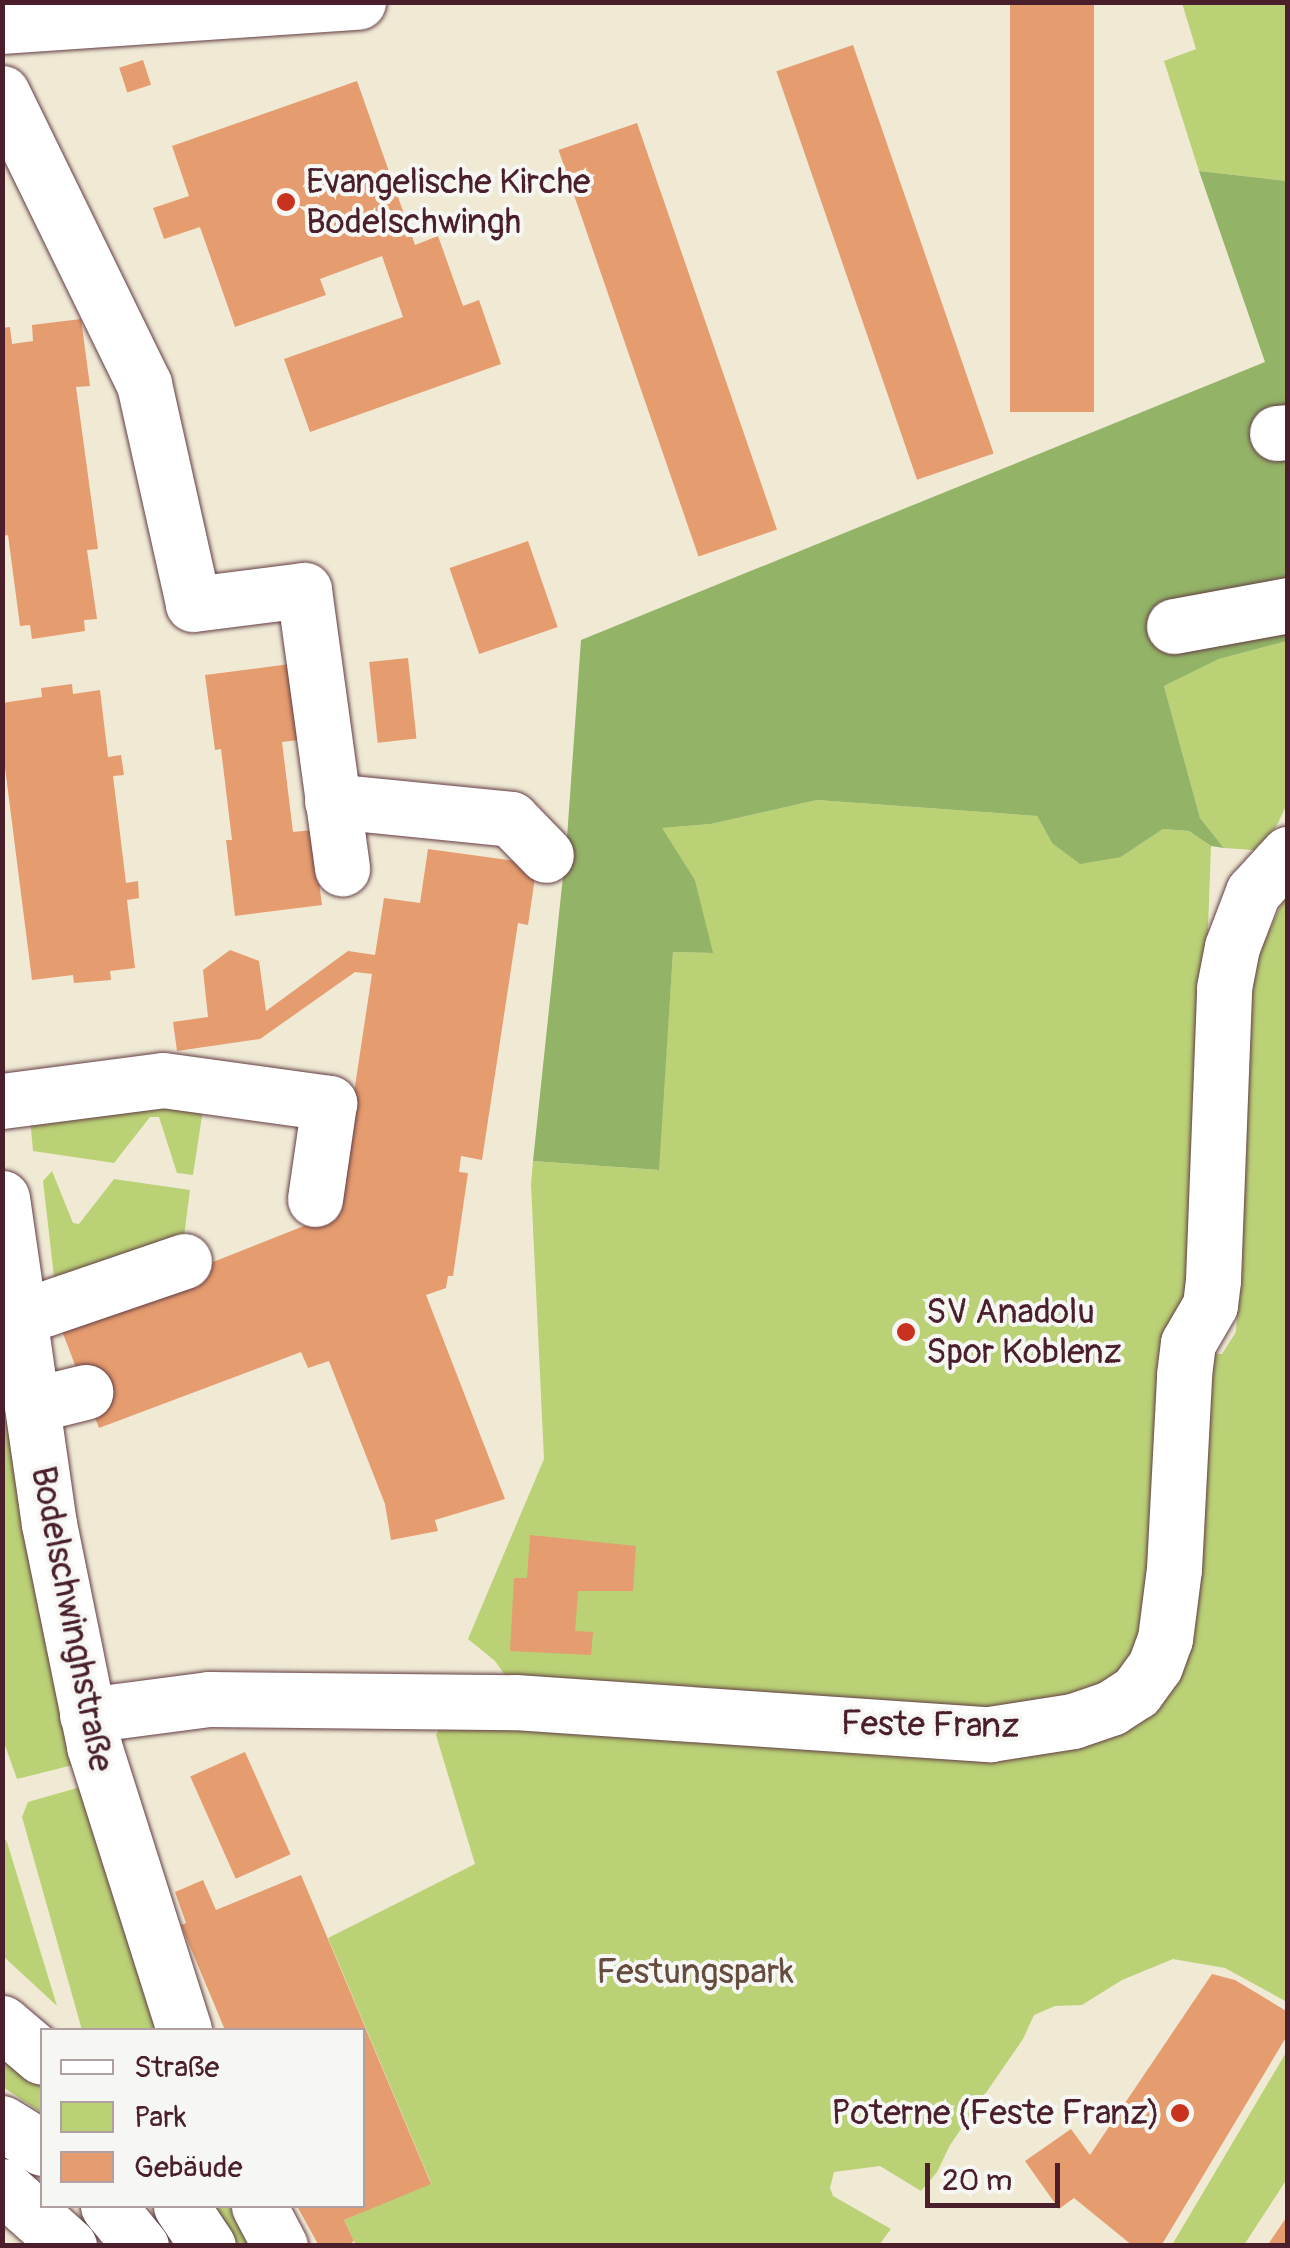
<!DOCTYPE html>
<meta charset="utf-8">
<style>
body{margin:0}
#map{position:relative;width:1290px;height:2248px;overflow:hidden;background:#f0ead5;font-family:Pangolin,sans-serif}
div>[style]{position:absolute}
[style*='--x']{left:calc(var(--x)*1px);top:calc(var(--y)*1px);width:calc(var(--w)*1px);rotate:calc(var(--a)*1deg)}
.green>*{inset:0;background:#bad176}
.forest>*{inset:0;background:#93b367}
.building>*{inset:0;background:#e59c6f;transform-origin:0 0}
.roads{filter:drop-shadow(0 0 2px #633d44) drop-shadow(0 0 2px #633d44)}
.minor>*{height:55px;margin:-27.5px;padding:0 27.5px;transform-origin:27.5px;border-radius:27.5px;background:#fff}
.major>*{height:55px;margin:-27.5px;padding:0 27.5px;transform-origin:27.5px;border-radius:27.5px;background:#fff}
.highway>*{height:55px;margin:-27.5px;padding:0 27.5px;transform-origin:27.5px;border-radius:27.5px;background:#fff}
.dots>*{width:28px;height:28px;translate:-50% -50%;box-sizing:border-box;border:5px solid #f6f6f2;border-radius:50%}
span{translate:-50% -50%;white-space:nowrap;text-align:center;line-height:1.15;-webkit-text-stroke:8px #f6f6f2;paint-order:stroke}
.poi-label{font-size:35px;color:#4a1f2b}
.left{translate:0 -50%;text-align:left}
.right{translate:-100% -50%;text-align:right}
.street-label{font-size:35px;color:#4a1f2b}
.park-label{font-size:35px;color:#664c3e}
.frame{position:absolute;inset:0;border:5px solid #4a1f2b;pointer-events:none}
.legend{position:absolute;left:40px;top:2028px;width:325px;height:180px;box-sizing:border-box;background:#f6f6f2;border:2px solid #b1a0a2;margin:0;padding:12px 18px;list-style:none;font-size:30px;color:#4a1f2b}
.legend li{display:flex;align-items:center;gap:20px;height:50px}
.legend b{width:50px;border:2px solid #b1a0a2}
.scale{position:absolute;left:925px;top:2163px;width:135px;height:45px;box-sizing:border-box;border:5px solid #4a1f2b;border-top:0;padding-left:12px;font-size:30px;line-height:35px;white-space:nowrap;color:#4a1f2b;-webkit-text-stroke:8px #f6f6f2;paint-order:stroke}
</style>
<div id="map">
<div class="green">
<i style="clip-path:polygon(1182px 3px,1287px 3px,1287px 181px,1199px 171px,1164px 61px,1196px 49px)"></i>
<i style="clip-path:polygon(1287px 641px,1287px 804px,1276px 827px,1254px 850px,1224px 848px,1200px 818px,1164px 686px,1219px 659px)"></i>
<i style="clip-path:polygon(817px 800px,1037px 816px,1052px 843px,1121px 857px,1163px 829px,1189px 831px,1211px 846px,1195px 1285px,1199px 1353px,1222px 1354px,1236px 1332px,1241px 1242px,1239px 995px,1287px 893px,1287px 2002px,1225px 1968px,1173px 1959px,1122px 1980px,1082px 2005px,1055px 2006px,1034px 2015px,1023px 2039px,950px 2145px,937px 2172px,921px 2191px,880px 2166px,834px 2172px,830px 2188px,833px 2196px,891px 2229px,879px 2245px,356px 2245px,344px 2220px,431px 2183px,328px 1938px,475px 1864px,436px 1735px,439px 1729px,514px 1716px,515px 1689px,495px 1661px,468px 1639px,544px 1459px,531px 1185px,533px 1161px,658px 1170px,673px 952px,712px 953px,695px 880px,661px 828px,711px 824px)"></i>
<i style="clip-path:polygon(205px 1096px,193px 1175px,177px 1173px,159px 1117px,150px 1117px,114px 1163px,33px 1151px,29px 1106px)"></i>
<i style="clip-path:polygon(52px 1171px,73px 1223px,79px 1224px,114px 1179px,190px 1190px,182px 1252px,56px 1294px,43px 1181px)"></i>
<i style="clip-path:polygon(7px 1419px,77px 1764px,17px 1779px,2px 1737px,2px 1421px)"></i>
<i style="clip-path:polygon(84px 1786px,161px 2030px,82px 2030px,22px 1817px,28px 1802px)"></i>
<i style="clip-path:polygon(3px 1836px,7px 1842px,57px 2006px,3px 1956px)"></i>
<i style="clip-path:polygon(2px 2049px,42px 2085px,42px 2113px,3px 2087px)"></i>
<i style="clip-path:polygon(1287px 2051px,1287px 2179px,1244px 2245px,1172px 2245px)"></i>
<i style="clip-path:polygon(215px 2206px,232px 2206px,254px 2245px,239px 2245px)"></i>
</div>
<div class="forest">
<i style="clip-path:polygon(1199px 171px,1287px 181px,1287px 641px,1219px 659px,1164px 686px,1200px 818px,1224px 848px,1211px 846px,1189px 831px,1163px 829px,1121px 857px,1080px 864px,1052px 843px,1037px 816px,817px 800px,711px 824px,662px 828px,695px 880px,713px 953px,673px 952px,659px 1170px,533px 1161px,567px 838px,581px 640px,1265px 362px)"></i>
</div>
<div class="building">
<i style="left:1010px;top:2px;width:84px;height:410px"></i>
<i style="left:853px;top:45px;width:432px;height:81px;rotate:71deg"></i>
<i style="left:143px;top:60px;width:26px;height:25px;rotate:72deg"></i>
<i style="clip-path:polygon(357px 81px,415px 245px,438px 236px,463px 306px,479px 300px,501px 364px,310px 432px,284px 359px,403px 317px,382px 256px,320px 279px,326px 295px,235px 327px,200px 227px,164px 239px,153px 208px,189px 196px,172px 146px)"></i>
<i style="left:637px;top:123px;width:430px;height:83px;rotate:71deg"></i>
<i style="clip-path:polygon(81px 319px,90px 386px,76px 387px,98px 549px,87px 550px,97px 619px,84px 620px,85px 631px,32px 639px,30px 625px,20px 626px,8px 535px,2px 536px,2px 328px,10px 327px,12px 344px,33px 341px,32px 325px)"></i>
<i style="left:528px;top:541px;width:91px;height:83px;rotate:71deg"></i>
<i style="left:408px;top:658px;width:81px;height:39px;rotate:84deg"></i>
<i style="clip-path:polygon(290px 664px,299px 740px,282px 742px,293px 832px,312px 830px,322px 905px,235px 916px,226px 840px,232px 840px,221px 749px,215px 750px,205px 675px)"></i>
<i style="clip-path:polygon(72px 684px,73px 694px,100px 690px,108px 757px,121px 755px,124px 775px,113px 776px,126px 883px,138px 881px,139px 898px,127px 900px,135px 968px,110px 971px,111px 980px,74px 983px,73px 975px,32px 980px,2px 744px,2px 703px,42px 697px,41px 688px)"></i>
<i style="clip-path:polygon(428px 849px,537px 864px,528px 925px,518px 923px,482px 1160px,461px 1156px,459px 1172px,468px 1173px,453px 1276px,448px 1276px,446px 1288px,426px 1295px,505px 1499px,435px 1520px,438px 1531px,391px 1540px,385px 1504px,329px 1361px,308px 1368px,301px 1352px,99px 1428px,59px 1323px,324px 1218px,350px 1119px,372px 974px,355px 972px,260px 1039px,177px 1051px,173px 1022px,208px 1017px,203px 970px,230px 950px,259px 961px,266px 1011px,348px 951px,375px 955px,384px 898px,420px 903px)"></i>
<i style="clip-path:polygon(530px 1535px,636px 1546px,633px 1591px,578px 1591px,575px 1631px,593px 1632px,591px 1655px,510px 1651px,514px 1578px,527px 1578px)"></i>
<i style="left:245px;top:1752px;width:112px;height:60px;rotate:66deg"></i>
<i style="clip-path:polygon(301px 1875px,431px 2184px,344px 2220px,354px 2241px,347px 2246px,319px 2246px,297px 2206px,362px 2206px,362px 2030px,225px 2030px,181px 1925px,186px 1923px,175px 1892px,203px 1880px,216px 1910px)"></i>
<i style="clip-path:polygon(1212px 1974px,1235px 1980px,1288px 2012px,1288px 2034px,1161px 2246px,1133px 2246px,1074px 2198px,1059px 2209px,1025px 2161px,1071px 2129px,1090px 2155px)"></i>
<i style="clip-path:polygon(1288px 2215px,1288px 2246px,1267px 2246px)"></i>
</div>
<div class="roads">
<div class="minor">
<i style="--x:2;--y:26;--w:357;--a:-3.9"></i>
<i style="--x:2;--y:93;--w:324;--a:64"></i>
<i style="--x:144;--y:384;--w:225;--a:77.4"></i>
<i style="--x:193;--y:604;--w:112;--a:-7.2"></i>
<i style="--x:304;--y:590;--w:281;--a:82.2"></i>
<i style="--x:1277;--y:433;--w:11;--a:-5"></i>
<i style="--x:1174;--y:626;--w:116;--a:-10.4"></i>
<i style="--x:332;--y:801;--w:180;--a:5.7"></i>
<i style="--x:511;--y:819;--w:50;--a:45.8"></i>
<i style="--x:2;--y:1101;--w:162;--a:-7.4"></i>
<i style="--x:163;--y:1080;--w:168;--a:7.9"></i>
<i style="--x:329;--y:1103;--w:97;--a:98.3"></i>
<i style="--x:2;--y:1198;--w:329;--a:81.8"></i>
<i style="--x:49;--y:1524;--w:227;--a:78.5"></i>
<i style="--x:94;--y:1746;--w:298;--a:72.4"></i>
<i style="--x:18;--y:1313;--w:26;--a:-9"></i>
<i style="--x:44;--y:1309;--w:148;--a:-18.9"></i>
<i style="--x:32;--y:1405;--w:55;--a:-13.8"></i>
<i style="--x:87;--y:1715;--w:123;--a:-7.5"></i>
<i style="--x:209;--y:1699;--w:306;--a:0.6"></i>
<i style="--x:515;--y:1702;--w:476;--a:3.9"></i>
<i style="--x:990;--y:1734;--w:84;--a:-8.9"></i>
<i style="--x:1073;--y:1721;--w:40;--a:-18.9"></i>
<i style="--x:1111;--y:1708;--w:30;--a:-33"></i>
<i style="--x:1136;--y:1692;--w:32;--a:-54"></i>
<i style="--x:1155;--y:1666;--w:29;--a:-70"></i>
<i style="--x:1165;--y:1639;--w:71;--a:-82.7"></i>
<i style="--x:1174;--y:1569;--w:194;--a:-87"></i>
<i style="--x:1184;--y:1375;--w:32;--a:-83"></i>
<i style="--x:1188;--y:1343;--w:44;--a:-59.9"></i>
<i style="--x:1210;--y:1305;--w:25;--a:-83"></i>
<i style="--x:1213;--y:1280;--w:292;--a:-87.8"></i>
<i style="--x:1224;--y:988;--w:42;--a:-79"></i>
<i style="--x:1232;--y:947;--w:59;--a:-69.1"></i>
<i style="--x:1253;--y:892;--w:52;--a:-47.4"></i>
<i style="--x:259;--y:2206;--w:45;--a:62.3"></i>
</div>
<div class="major">
<i style="--x:2;--y:2123;--w:47;--a:32"></i>
<i style="--x:2;--y:2186;--w:90;--a:41.8"></i>
<i style="--x:108;--y:2206;--w:52;--a:50.5"></i>
</div>
<div class="highway">
<i style="--x:2;--y:2023;--w:52;--a:40.4"></i>
<i style="--x:181;--y:2206;--w:48;--a:56"></i>
</div>
</div>
<div class="dots">
<i style="left:286px;top:202px;background:#c8321e"></i>
<i style="left:906px;top:1332px;background:#c8321e"></i>
<i style="left:1180px;top:2113px;background:#c8321e"></i>
</div>
<div class="poi-label">
<span class="left" style="left:306px;top:202px">Evangelische Kirche<br>Bodelschwingh</span>
<span class="left" style="left:926px;top:1332px">SV Anadolu<br>Spor Koblenz</span>
<span class="right" style="left:1160px;top:2113px">Poterne (Feste Franz)</span>
</div>
<div class="street-label">
<span style="left:72px;top:1619px;rotate:79deg">Bodelschwinghstraße</span>
<span style="left:930px;top:1725px;rotate:1deg">Feste Franz</span>
</div>
<div class="park-label">
<span style="left:695px;top:1972px">Festungspark</span>
</div>
<div class="frame"></div>
<ul class="legend">
<li><b style="height:12px;background:#fff"></b>Straße</li>
<li><b style="height:28px;background:#bad176"></b>Park</li>
<li><b style="height:28px;background:#e59c6f"></b>Gebäude</li>
</ul>
<div class="scale">20 m</div>
</div>
